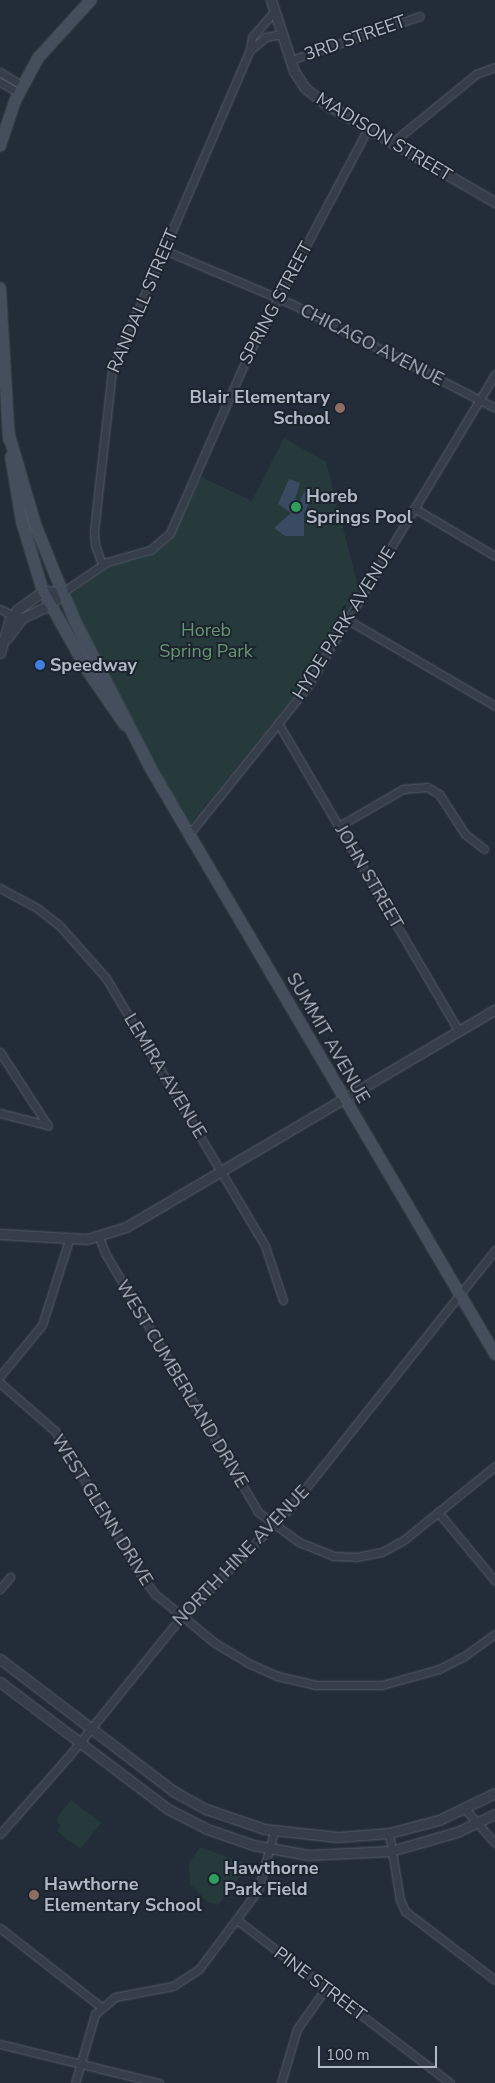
<!DOCTYPE html>
<style>
body{margin:0}
#map{position:relative;width:495px;height:2083px;overflow:hidden;background:#232d39;font-family:"Nunito Sans",sans-serif}
div>[style]{position:absolute}
[style*='--x']{left:calc(var(--x)*1px);top:calc(var(--y)*1px);width:calc(var(--w)*1px);rotate:calc(var(--a)*1deg)}
.green>*{inset:0;background:#263a3b}
.water>*{inset:0;background:#394a62}
.roads{filter:drop-shadow(0 0 1px #545c67) drop-shadow(0 0 1px #545c67)}
.minor>*{height:7px;margin:-3.5px;padding:0 3.5px;transform-origin:3.5px;border-radius:3.5px;background:#363e4a}
.tertiary>*{height:9px;margin:-4.5px;padding:0 4.5px;transform-origin:4.5px;border-radius:4.5px;background:#363e4a}
.secondary>*{height:10px;margin:-5px;padding:0 5px;transform-origin:5px;border-radius:5px;background:#444e5c}
.dots>*{width:14px;height:14px;translate:-50% -50%;box-sizing:border-box;border:2px solid #1c242e;border-radius:50%}
span{translate:-50% -50%;white-space:nowrap;text-align:center;line-height:1.15;-webkit-text-stroke:4px #1c242e;paint-order:stroke}
.street-label{font-size:18px;color:#b1b9c6}
.poi-label{font-size:18px;color:#b1b9c6;font-weight:700}
.right{translate:-100% -50%;text-align:right}
.left{translate:0 -50%;text-align:left}
.park-label{font-size:18px;color:#699673}
.scale{position:absolute;left:318px;top:2046px;width:119px;height:22px;box-sizing:border-box;border:2px solid #b1b9c6;border-top:0;padding-left:6px;font-size:15px;line-height:18px;white-space:nowrap;color:#b1b9c6;-webkit-text-stroke:4px #1c242e;paint-order:stroke}
</style>
<div id="map">
<div class="green">
<i style="clip-path:polygon(284px 438px,326px 462px,359px 590px,302px 686px,191px 823px,157px 768px,69px 596px,108px 567px,150px 556px,171px 540px,201px 477px,252px 501px)"></i>
<i style="clip-path:polygon(71px 1800px,101px 1823px,80px 1849px,57px 1831px,61px 1825px,57px 1822px,59px 1815px)"></i>
<i style="clip-path:polygon(200px 1847px,243px 1863px,246px 1869px,218px 1905px,208px 1902px,190px 1884px,189px 1863px)"></i>
</div>
<div class="water">
<i style="clip-path:polygon(289px 479px,300px 483px,295px 499px,300px 501px,305px 490px,313px 493px,304px 514px,304px 536px,285px 536px,274px 528px,291px 513px,278px 504px)"></i>
</div>
<div class="roads">
<div class="minor">
<i style="--x:250;--y:50;--w:21;--a:-39"></i>
<i style="--x:266;--y:37;--w:16;--a:-11"></i>
<i style="--x:291;--y:60;--w:136;--a:-18.8"></i>
<i style="--x:0;--y:72;--w:26;--a:31"></i>
<i style="--x:0;--y:82;--w:22;--a:30"></i>
<i style="--x:393;--y:142;--w:107;--a:-39.3"></i>
<i style="--x:476;--y:74;--w:20;--a:-20"></i>
<i style="--x:164;--y:250;--w:139;--a:22.9"></i>
<i style="--x:292;--y:304;--w:228;--a:27.1"></i>
<i style="--x:414;--y:508;--w:94;--a:30.7"></i>
<i style="--x:102;--y:564;--w:20;--a:-110"></i>
<i style="--x:95;--y:545;--w:14;--a:-94"></i>
<i style="--x:94;--y:531;--w:162;--a:-83.6"></i>
<i style="--x:112;--y:370;--w:348;--a:-66.7"></i>
<i style="--x:250;--y:50;--w:13;--a:-81"></i>
<i style="--x:252;--y:37;--w:35;--a:-49"></i>
<i style="--x:63;--y:592;--w:53;--a:-34.3"></i>
<i style="--x:107;--y:562;--w:45;--a:-15.6"></i>
<i style="--x:150;--y:550;--w:26;--a:-40"></i>
<i style="--x:170;--y:533;--w:194;--a:-66.3"></i>
<i style="--x:248;--y:355;--w:257;--a:-62.1"></i>
<i style="--x:0;--y:609;--w:13;--a:27"></i>
<i style="--x:348;--y:620;--w:170;--a:30.3"></i>
<i style="--x:278;--y:723;--w:357;--a:59.6"></i>
<i style="--x:339;--y:826;--w:74;--a:-30"></i>
<i style="--x:403;--y:789;--w:24;--a:-5"></i>
<i style="--x:427;--y:787;--w:14;--a:30"></i>
<i style="--x:439;--y:794;--w:48;--a:57"></i>
<i style="--x:465;--y:834;--w:24;--a:38"></i>
<i style="--x:189;--y:834;--w:189;--a:-51.2"></i>
<i style="--x:307;--y:687;--w:365;--a:-59"></i>
<i style="--x:0;--y:888;--w:42;--a:28.4"></i>
<i style="--x:37;--y:908;--w:28;--a:38"></i>
<i style="--x:59;--y:925;--w:71;--a:48.4"></i>
<i style="--x:106;--y:978;--w:312;--a:59.3"></i>
<i style="--x:265;--y:1246;--w:57;--a:71.6"></i>
<i style="--x:0;--y:1052;--w:88;--a:57"></i>
<i style="--x:0;--y:1113;--w:49;--a:14.3"></i>
<i style="--x:99;--y:1237;--w:17;--a:69"></i>
<i style="--x:105;--y:1253;--w:301;--a:59.4"></i>
<i style="--x:258;--y:1512;--w:51;--a:36.2"></i>
<i style="--x:299;--y:1542;--w:37;--a:22"></i>
<i style="--x:333;--y:1556;--w:23;--a:2"></i>
<i style="--x:356;--y:1557;--w:26;--a:-11"></i>
<i style="--x:382;--y:1552;--w:26;--a:-29"></i>
<i style="--x:405;--y:1539;--w:116;--a:-39"></i>
<i style="--x:0;--y:1376;--w:66;--a:-50.5"></i>
<i style="--x:42;--y:1325;--w:89;--a:-72.4"></i>
<i style="--x:0;--y:1383;--w:73;--a:41.1"></i>
<i style="--x:55;--y:1431;--w:168;--a:59.2"></i>
<i style="--x:141;--y:1575;--w:24;--a:54"></i>
<i style="--x:155;--y:1594;--w:77;--a:39.2"></i>
<i style="--x:215;--y:1643;--w:39;--a:31"></i>
<i style="--x:248;--y:1663;--w:32;--a:24"></i>
<i style="--x:277;--y:1676;--w:39;--a:13"></i>
<i style="--x:315;--y:1685;--w:67;--a:0"></i>
<i style="--x:382;--y:1685;--w:59;--a:-15.7"></i>
<i style="--x:439;--y:1669;--w:27;--a:-27"></i>
<i style="--x:463;--y:1657;--w:39;--a:-36"></i>
<i style="--x:438;--y:1512;--w:89;--a:50.4"></i>
<i style="--x:0;--y:1589;--w:16;--a:-50"></i>
<i style="--x:465;--y:1809;--w:45;--a:48.6"></i>
<i style="--x:389;--y:1833;--w:68;--a:80.7"></i>
<i style="--x:400;--y:1900;--w:12;--a:66"></i>
<i style="--x:405;--y:1911;--w:113;--a:37.5"></i>
<i style="--x:0;--y:1834;--w:103;--a:-48.6"></i>
<i style="--x:68;--y:1757;--w:167;--a:-51.1"></i>
<i style="--x:173;--y:1627;--w:165;--a:-45.5"></i>
<i style="--x:289;--y:1509;--w:331;--a:-51.5"></i>
<i style="--x:237;--y:1920;--w:268;--a:37.4"></i>
<i style="--x:0;--y:1928;--w:128;--a:38"></i>
<i style="--x:0;--y:2044;--w:164;--a:13.8"></i>
<i style="--x:75;--y:2083;--w:72;--a:-73.8"></i>
<i style="--x:95;--y:2014;--w:26;--a:-40"></i>
<i style="--x:115;--y:1997;--w:59;--a:-10.7"></i>
<i style="--x:173;--y:1986;--w:31;--a:-33"></i>
<i style="--x:199;--y:1969;--w:99;--a:-53.2"></i>
<i style="--x:258;--y:1890;--w:60;--a:-74.6"></i>
<i style="--x:281;--y:2083;--w:56;--a:-73.5"></i>
<i style="--x:297;--y:2029;--w:50;--a:-54.7"></i>
</div>
<div class="tertiary">
<i style="--x:271;--y:0;--w:75;--a:72.1"></i>
<i style="--x:294;--y:71;--w:20;--a:57"></i>
<i style="--x:305;--y:88;--w:24;--a:38"></i>
<i style="--x:324;--y:103;--w:198;--a:30.1"></i>
<i style="--x:7;--y:638;--w:25;--a:-53"></i>
<i style="--x:22;--y:618;--w:31;--a:-25"></i>
<i style="--x:50;--y:605;--w:18;--a:-45"></i>
<i style="--x:0;--y:653;--w:33;--a:-74"></i>
<i style="--x:9;--y:621;--w:14;--a:-54"></i>
<i style="--x:17;--y:610;--w:32;--a:-36"></i>
<i style="--x:43;--y:591;--w:20;--a:3"></i>
<i style="--x:0;--y:1234;--w:87;--a:3.3"></i>
<i style="--x:87;--y:1239;--w:41;--a:-17.1"></i>
<i style="--x:126;--y:1227;--w:428;--a:-30.5"></i>
<i style="--x:0;--y:1659;--w:218;--a:37.3"></i>
<i style="--x:173;--y:1791;--w:38;--a:29"></i>
<i style="--x:206;--y:1809;--w:61;--a:19"></i>
<i style="--x:264;--y:1829;--w:74;--a:6.2"></i>
<i style="--x:338;--y:1837;--w:51;--a:-4.5"></i>
<i style="--x:389;--y:1833;--w:52;--a:-14.6"></i>
<i style="--x:439;--y:1820;--w:62;--a:-25.7"></i>
<i style="--x:0;--y:1682;--w:211;--a:37.1"></i>
<i style="--x:168;--y:1809;--w:44;--a:27.1"></i>
<i style="--x:207;--y:1829;--w:49;--a:19.2"></i>
<i style="--x:253;--y:1845;--w:56;--a:10.3"></i>
<i style="--x:308;--y:1855;--w:83;--a:-2.8"></i>
<i style="--x:391;--y:1851;--w:69;--a:-16.1"></i>
<i style="--x:457;--y:1832;--w:42;--a:-25.3"></i>
</div>
<div class="secondary">
<i style="--x:0;--y:146;--w:47;--a:-71.6"></i>
<i style="--x:15;--y:101;--w:49;--a:-61.9"></i>
<i style="--x:38;--y:58;--w:79;--a:-47.6"></i>
<i style="--x:0;--y:288;--w:152;--a:86.6"></i>
<i style="--x:9;--y:435;--w:93;--a:73.7"></i>
<i style="--x:35;--y:524;--w:54;--a:68.2"></i>
<i style="--x:55;--y:574;--w:51;--a:66.9"></i>
<i style="--x:75;--y:621;--w:166;--a:62.8"></i>
<i style="--x:151;--y:769;--w:679;--a:59.54"></i>
<i style="--x:11;--y:457;--w:66;--a:80.4"></i>
<i style="--x:22;--y:522;--w:72;--a:73.1"></i>
<i style="--x:43;--y:591;--w:94;--a:60.7"></i>
<i style="--x:89;--y:673;--w:63;--a:55.3"></i>
</div>
</div>
<div class="dots">
<i style="left:340px;top:408px;background:#8d6e63"></i>
<i style="left:296px;top:507px;background:#2e9e5b"></i>
<i style="left:40px;top:665px;background:#3f7fe0"></i>
<i style="left:214px;top:1879px;background:#2e9e5b"></i>
<i style="left:34px;top:1895px;background:#8d6e63"></i>
</div>
<div class="street-label">
<span style="left:355px;top:38px;rotate:-19deg">3RD STREET</span>
<span style="left:384px;top:137px;rotate:31deg">MADISON STREET</span>
<span style="left:143px;top:301px;rotate:-67deg">RANDALL STREET</span>
<span style="left:276px;top:303px;rotate:-62deg">SPRING STREET</span>
<span style="left:372px;top:345px;rotate:27deg">CHICAGO AVENUE</span>
<span style="left:344px;top:623px;rotate:-58deg">HYDE PARK AVENUE</span>
<span style="left:369px;top:877px;rotate:60deg">JOHN STREET</span>
<span style="left:328px;top:1038px;rotate:60deg">SUMMIT AVENUE</span>
<span style="left:165px;top:1076px;rotate:59deg">LEMIRA AVENUE</span>
<span style="left:182px;top:1384px;rotate:59deg">WEST CUMBERLAND DRIVE</span>
<span style="left:102px;top:1510px;rotate:58deg">WEST GLENN DRIVE</span>
<span style="left:241px;top:1556px;rotate:-46deg">NORTH HINE AVENUE</span>
<span style="left:320px;top:1984px;rotate:37deg">PINE STREET</span>
</div>
<div class="poi-label">
<span class="right" style="left:330px;top:408px">Blair Elementary<br>School</span>
<span class="left" style="left:306px;top:507px">Horeb<br>Springs Pool</span>
<span class="left" style="left:50px;top:665px">Speedway</span>
<span class="left" style="left:224px;top:1879px">Hawthorne<br>Park Field</span>
<span class="left" style="left:44px;top:1895px">Hawthorne<br>Elementary School</span>
</div>
<div class="park-label">
<span style="left:206px;top:641px">Horeb<br>Spring Park</span>
</div>
<div class="scale">100 m</div>
</div>
